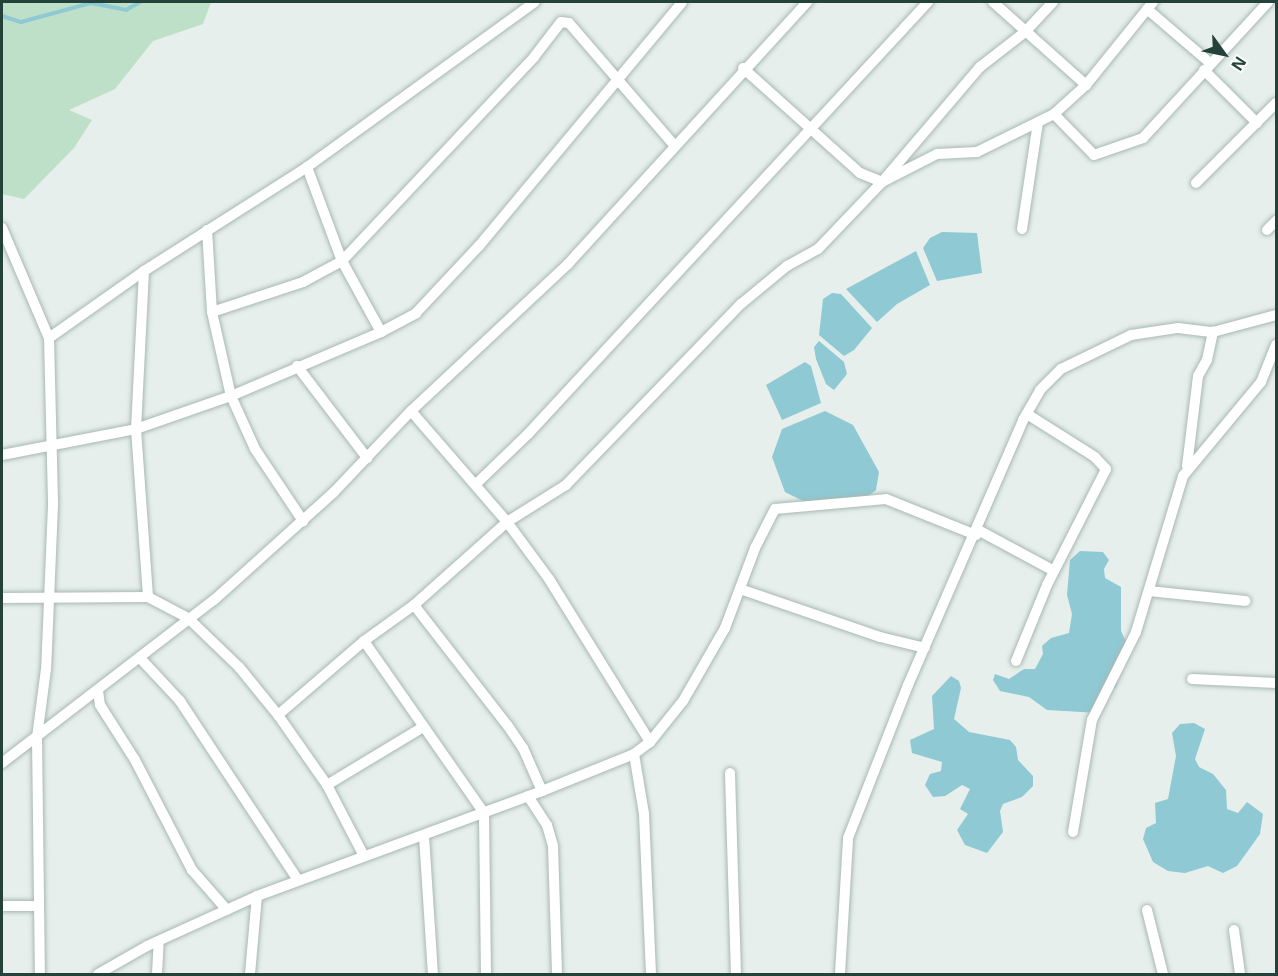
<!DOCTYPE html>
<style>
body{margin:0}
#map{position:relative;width:1278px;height:976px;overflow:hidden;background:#e6efeb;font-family:"Noto Sans",sans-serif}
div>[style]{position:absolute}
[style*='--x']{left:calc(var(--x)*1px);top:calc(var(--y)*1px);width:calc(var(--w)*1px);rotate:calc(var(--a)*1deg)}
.green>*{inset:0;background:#bfe0c8}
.water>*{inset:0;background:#8ec9d4}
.stream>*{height:4px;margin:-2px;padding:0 2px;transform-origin:2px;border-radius:2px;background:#8ec9d4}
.roads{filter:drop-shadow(0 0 2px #a8b8b2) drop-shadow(0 0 2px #a8b8b2)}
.minor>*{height:10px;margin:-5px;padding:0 5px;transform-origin:5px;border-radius:5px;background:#fff}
span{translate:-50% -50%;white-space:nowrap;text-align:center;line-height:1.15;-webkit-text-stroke:4.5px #f7fbf9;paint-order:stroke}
.frame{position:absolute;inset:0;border:3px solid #24423a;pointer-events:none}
.north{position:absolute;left:1194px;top:24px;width:60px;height:60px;-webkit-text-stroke:4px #f7fbf9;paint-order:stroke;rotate:123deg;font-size:16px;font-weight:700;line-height:24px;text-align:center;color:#24423a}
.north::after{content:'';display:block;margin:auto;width:21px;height:27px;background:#24423a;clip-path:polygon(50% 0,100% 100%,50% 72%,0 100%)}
</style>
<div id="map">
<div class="green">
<i style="clip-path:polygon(2px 2px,211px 2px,203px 24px,153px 41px,115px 89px,69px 110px,92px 120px,74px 148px,24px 199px,2px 194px)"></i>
</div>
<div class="water">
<i style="clip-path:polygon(942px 232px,977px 233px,982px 273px,937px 281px,923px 248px,930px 238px)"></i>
<i style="clip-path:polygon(916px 251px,930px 285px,897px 304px,877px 322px,846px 289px)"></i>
<i style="clip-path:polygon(832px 293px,841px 294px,872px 328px,854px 350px,844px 356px,819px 335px,823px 299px)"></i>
<i style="clip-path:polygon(819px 341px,844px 362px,847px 374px,834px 390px,826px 384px,816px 359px,814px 347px)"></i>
<i style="clip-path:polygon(805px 362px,811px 366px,821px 403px,782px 420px,766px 385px)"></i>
<i style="clip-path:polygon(825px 411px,853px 425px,879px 472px,876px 490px,863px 500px,805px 502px,785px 492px,772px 457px,782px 429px)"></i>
<i style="clip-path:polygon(1080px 551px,1103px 552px,1109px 560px,1104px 569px,1105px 578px,1121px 587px,1121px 631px,1128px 646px,1116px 687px,1103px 695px,1099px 713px,1047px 710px,1029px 697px,1000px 691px,993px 680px,995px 674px,1009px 679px,1024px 669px,1035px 669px,1043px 654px,1042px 646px,1051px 638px,1069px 633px,1072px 614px,1067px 595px,1070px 560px)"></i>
<i style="clip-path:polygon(951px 676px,959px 681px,961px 688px,954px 719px,969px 732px,1010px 740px,1016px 747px,1018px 760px,1033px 776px,1033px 786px,1022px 797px,1003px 804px,1000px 811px,1003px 832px,987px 853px,965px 845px,957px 830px,968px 814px,960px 809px,970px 789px,962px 785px,945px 796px,933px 797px,925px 785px,930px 774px,941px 771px,942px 762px,912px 753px,910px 740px,934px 729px,932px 696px)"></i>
<i style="clip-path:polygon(1194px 723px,1205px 729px,1195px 759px,1199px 767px,1213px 774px,1226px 790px,1227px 809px,1238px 813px,1247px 802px,1263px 814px,1260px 834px,1237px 866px,1223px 873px,1208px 866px,1185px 873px,1168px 871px,1153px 862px,1143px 839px,1146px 828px,1156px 823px,1155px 803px,1168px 799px,1176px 756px,1172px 733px,1180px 724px)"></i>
</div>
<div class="stream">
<i style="--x:2;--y:16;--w:20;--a:18"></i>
<i style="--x:21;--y:22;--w:73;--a:-15.2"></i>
<i style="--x:91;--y:3;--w:36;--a:11"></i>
<i style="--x:126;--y:10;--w:16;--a:-30"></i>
</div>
<div class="roads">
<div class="minor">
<i style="--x:993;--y:2;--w:125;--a:41.7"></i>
<i style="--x:1147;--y:9;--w:83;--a:40.6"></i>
<i style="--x:743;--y:68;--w:157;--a:41.9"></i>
<i style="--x:860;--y:173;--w:24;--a:22"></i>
<i style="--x:882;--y:182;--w:151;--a:-49.6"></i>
<i style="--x:980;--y:67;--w:57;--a:-37.9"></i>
<i style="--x:1025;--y:32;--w:41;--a:-47"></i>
<i style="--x:1204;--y:70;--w:75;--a:45"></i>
<i style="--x:1054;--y:114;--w:57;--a:45.7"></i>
<i style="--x:1094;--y:155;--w:52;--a:-19.1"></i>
<i style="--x:1143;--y:138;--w:185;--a:-47.4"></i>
<i style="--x:307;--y:167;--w:100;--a:69.6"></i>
<i style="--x:342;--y:261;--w:81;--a:61.2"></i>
<i style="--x:1196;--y:183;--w:113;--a:-45"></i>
<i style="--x:2;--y:228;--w:120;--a:66.9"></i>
<i style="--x:49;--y:338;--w:167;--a:88.6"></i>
<i style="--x:53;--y:505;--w:164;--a:92.4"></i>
<i style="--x:46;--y:669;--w:69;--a:97.5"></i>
<i style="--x:37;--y:737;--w:237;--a:89.3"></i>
<i style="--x:1022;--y:229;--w:108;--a:-81.5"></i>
<i style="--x:207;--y:230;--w:82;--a:86.5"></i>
<i style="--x:212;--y:312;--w:86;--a:77.3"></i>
<i style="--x:231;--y:396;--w:58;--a:65.6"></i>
<i style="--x:255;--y:449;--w:87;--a:56.3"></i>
<i style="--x:1267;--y:230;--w:13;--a:-45"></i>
<i style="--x:144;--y:271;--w:158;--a:92.9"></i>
<i style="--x:136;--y:429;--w:168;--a:85.9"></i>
<i style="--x:212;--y:312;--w:96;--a:-18.2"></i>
<i style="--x:303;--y:282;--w:44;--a:-28.3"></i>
<i style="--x:342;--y:261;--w:280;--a:-46.7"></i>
<i style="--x:534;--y:57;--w:44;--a:-52.4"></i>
<i style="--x:561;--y:22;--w:8;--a:7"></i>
<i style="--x:569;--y:23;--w:161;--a:49.3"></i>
<i style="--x:49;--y:338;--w:116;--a:-35.2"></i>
<i style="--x:144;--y:271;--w:193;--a:-32.5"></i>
<i style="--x:307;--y:167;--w:281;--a:-35.9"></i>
<i style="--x:297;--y:366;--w:116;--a:52.7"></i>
<i style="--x:411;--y:411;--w:147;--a:49.1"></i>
<i style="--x:507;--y:522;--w:71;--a:53.6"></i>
<i style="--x:549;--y:579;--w:192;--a:58.2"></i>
<i style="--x:2;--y:455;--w:136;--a:-11"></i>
<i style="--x:136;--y:429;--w:101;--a:-19.2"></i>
<i style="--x:231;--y:396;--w:163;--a:-23.1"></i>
<i style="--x:381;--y:332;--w:40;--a:-28"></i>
<i style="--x:416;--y:313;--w:92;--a:-46.8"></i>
<i style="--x:479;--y:246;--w:317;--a:-50.2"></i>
<i style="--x:1187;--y:466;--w:91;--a:-83"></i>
<i style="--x:1198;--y:376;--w:18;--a:-61"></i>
<i style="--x:1207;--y:360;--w:29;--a:-78"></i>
<i style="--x:476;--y:484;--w:72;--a:-43.9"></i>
<i style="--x:528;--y:434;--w:589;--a:-47.2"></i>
<i style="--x:978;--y:530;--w:86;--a:28.3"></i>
<i style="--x:740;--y:589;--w:148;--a:18.9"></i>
<i style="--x:880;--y:637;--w:46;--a:13.7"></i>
<i style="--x:1149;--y:591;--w:97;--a:5.9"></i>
<i style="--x:2;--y:598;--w:146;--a:-0.4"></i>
<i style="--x:148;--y:597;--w:45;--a:27.7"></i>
<i style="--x:188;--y:618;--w:71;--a:43.9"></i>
<i style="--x:239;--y:667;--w:62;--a:50.9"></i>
<i style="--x:278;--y:715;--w:85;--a:55"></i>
<i style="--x:327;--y:785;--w:80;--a:62.5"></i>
<i style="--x:414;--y:605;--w:153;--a:52.2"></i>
<i style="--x:508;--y:726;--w:27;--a:56"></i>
<i style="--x:523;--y:748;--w:47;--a:66.2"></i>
<i style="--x:364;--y:641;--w:210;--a:55.1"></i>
<i style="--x:484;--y:813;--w:161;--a:89.3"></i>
<i style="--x:140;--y:658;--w:59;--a:47.1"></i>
<i style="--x:180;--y:701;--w:214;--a:56.6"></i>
<i style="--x:1016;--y:661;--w:82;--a:-67.8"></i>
<i style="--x:1047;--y:585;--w:130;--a:-63"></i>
<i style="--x:1106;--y:469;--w:16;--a:-133"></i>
<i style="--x:1095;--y:457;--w:80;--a:-147.7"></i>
<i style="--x:1192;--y:679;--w:84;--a:2.7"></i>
<i style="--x:98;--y:691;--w:14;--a:82"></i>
<i style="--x:100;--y:705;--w:65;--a:57.5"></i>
<i style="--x:135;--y:760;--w:124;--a:62.6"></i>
<i style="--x:192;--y:870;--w:53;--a:48.8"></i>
<i style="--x:278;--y:715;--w:113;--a:-40.7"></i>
<i style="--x:364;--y:641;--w:62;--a:-35.8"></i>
<i style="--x:414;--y:605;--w:125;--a:-41.7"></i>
<i style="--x:507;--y:522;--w:70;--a:-32.1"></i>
<i style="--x:566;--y:485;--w:252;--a:-46"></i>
<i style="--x:741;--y:304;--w:60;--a:-39.6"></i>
<i style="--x:787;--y:266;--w:35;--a:-29"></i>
<i style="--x:818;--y:249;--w:93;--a:-46.3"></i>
<i style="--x:882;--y:182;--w:62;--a:-27"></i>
<i style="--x:937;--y:154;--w:40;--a:-2.9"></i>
<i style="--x:977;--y:152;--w:86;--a:-26.3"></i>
<i style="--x:1054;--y:114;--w:43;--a:-42.2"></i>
<i style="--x:1086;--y:85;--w:107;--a:-51.1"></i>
<i style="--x:634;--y:754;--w:61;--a:80.5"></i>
<i style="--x:644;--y:814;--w:160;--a:87.5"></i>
<i style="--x:2;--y:763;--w:267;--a:-37.6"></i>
<i style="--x:214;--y:600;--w:161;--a:-42"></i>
<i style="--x:334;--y:492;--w:112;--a:-46.5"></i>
<i style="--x:411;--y:411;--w:215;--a:-43.1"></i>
<i style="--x:568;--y:264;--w:355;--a:-47.6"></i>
<i style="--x:730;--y:773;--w:201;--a:88.3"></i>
<i style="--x:327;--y:785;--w:112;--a:-31.1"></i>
<i style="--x:528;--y:796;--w:35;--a:57"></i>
<i style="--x:547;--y:825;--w:22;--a:74"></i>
<i style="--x:553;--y:846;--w:128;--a:88.2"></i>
<i style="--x:1073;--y:832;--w:114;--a:-80.4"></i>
<i style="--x:1092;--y:720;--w:98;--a:-63.4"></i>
<i style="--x:1136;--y:632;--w:163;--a:-73.2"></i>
<i style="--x:1183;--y:476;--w:122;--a:-50.3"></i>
<i style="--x:1261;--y:382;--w:40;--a:-68"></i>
<i style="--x:424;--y:836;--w:138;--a:86.3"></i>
<i style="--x:2;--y:906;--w:36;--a:0"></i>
<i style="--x:1147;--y:910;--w:66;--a:76"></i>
<i style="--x:1234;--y:930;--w:44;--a:82.2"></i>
<i style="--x:98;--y:974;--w:56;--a:-29.7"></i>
<i style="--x:147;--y:946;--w:121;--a:-24.4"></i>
<i style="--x:157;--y:974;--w:33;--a:-87"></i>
<i style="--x:250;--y:974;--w:78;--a:-84.9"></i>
<i style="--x:257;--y:896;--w:304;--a:-20.2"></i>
<i style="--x:542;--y:791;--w:99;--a:-21.9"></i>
<i style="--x:634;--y:754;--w:20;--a:-37"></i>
<i style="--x:650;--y:742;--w:53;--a:-51.2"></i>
<i style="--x:683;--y:701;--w:84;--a:-60.1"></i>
<i style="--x:725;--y:628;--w:85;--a:-69.4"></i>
<i style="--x:755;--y:548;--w:44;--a:-62.9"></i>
<i style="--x:775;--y:509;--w:111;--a:-5.1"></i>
<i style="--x:886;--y:499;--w:97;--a:21.8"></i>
<i style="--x:840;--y:974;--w:136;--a:-86.6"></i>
<i style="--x:848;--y:838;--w:164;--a:-68.6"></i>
<i style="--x:908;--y:685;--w:289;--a:-66.5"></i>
<i style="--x:1023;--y:420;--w:34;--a:-60"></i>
<i style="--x:1040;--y:390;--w:30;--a:-45"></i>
<i style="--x:1061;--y:369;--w:78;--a:-25.9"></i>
<i style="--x:1131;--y:335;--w:48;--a:-8.5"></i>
<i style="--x:1178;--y:328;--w:35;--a:7"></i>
<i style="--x:1213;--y:332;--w:65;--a:-15.1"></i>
</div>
</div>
<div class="frame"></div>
<div class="north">N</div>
</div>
